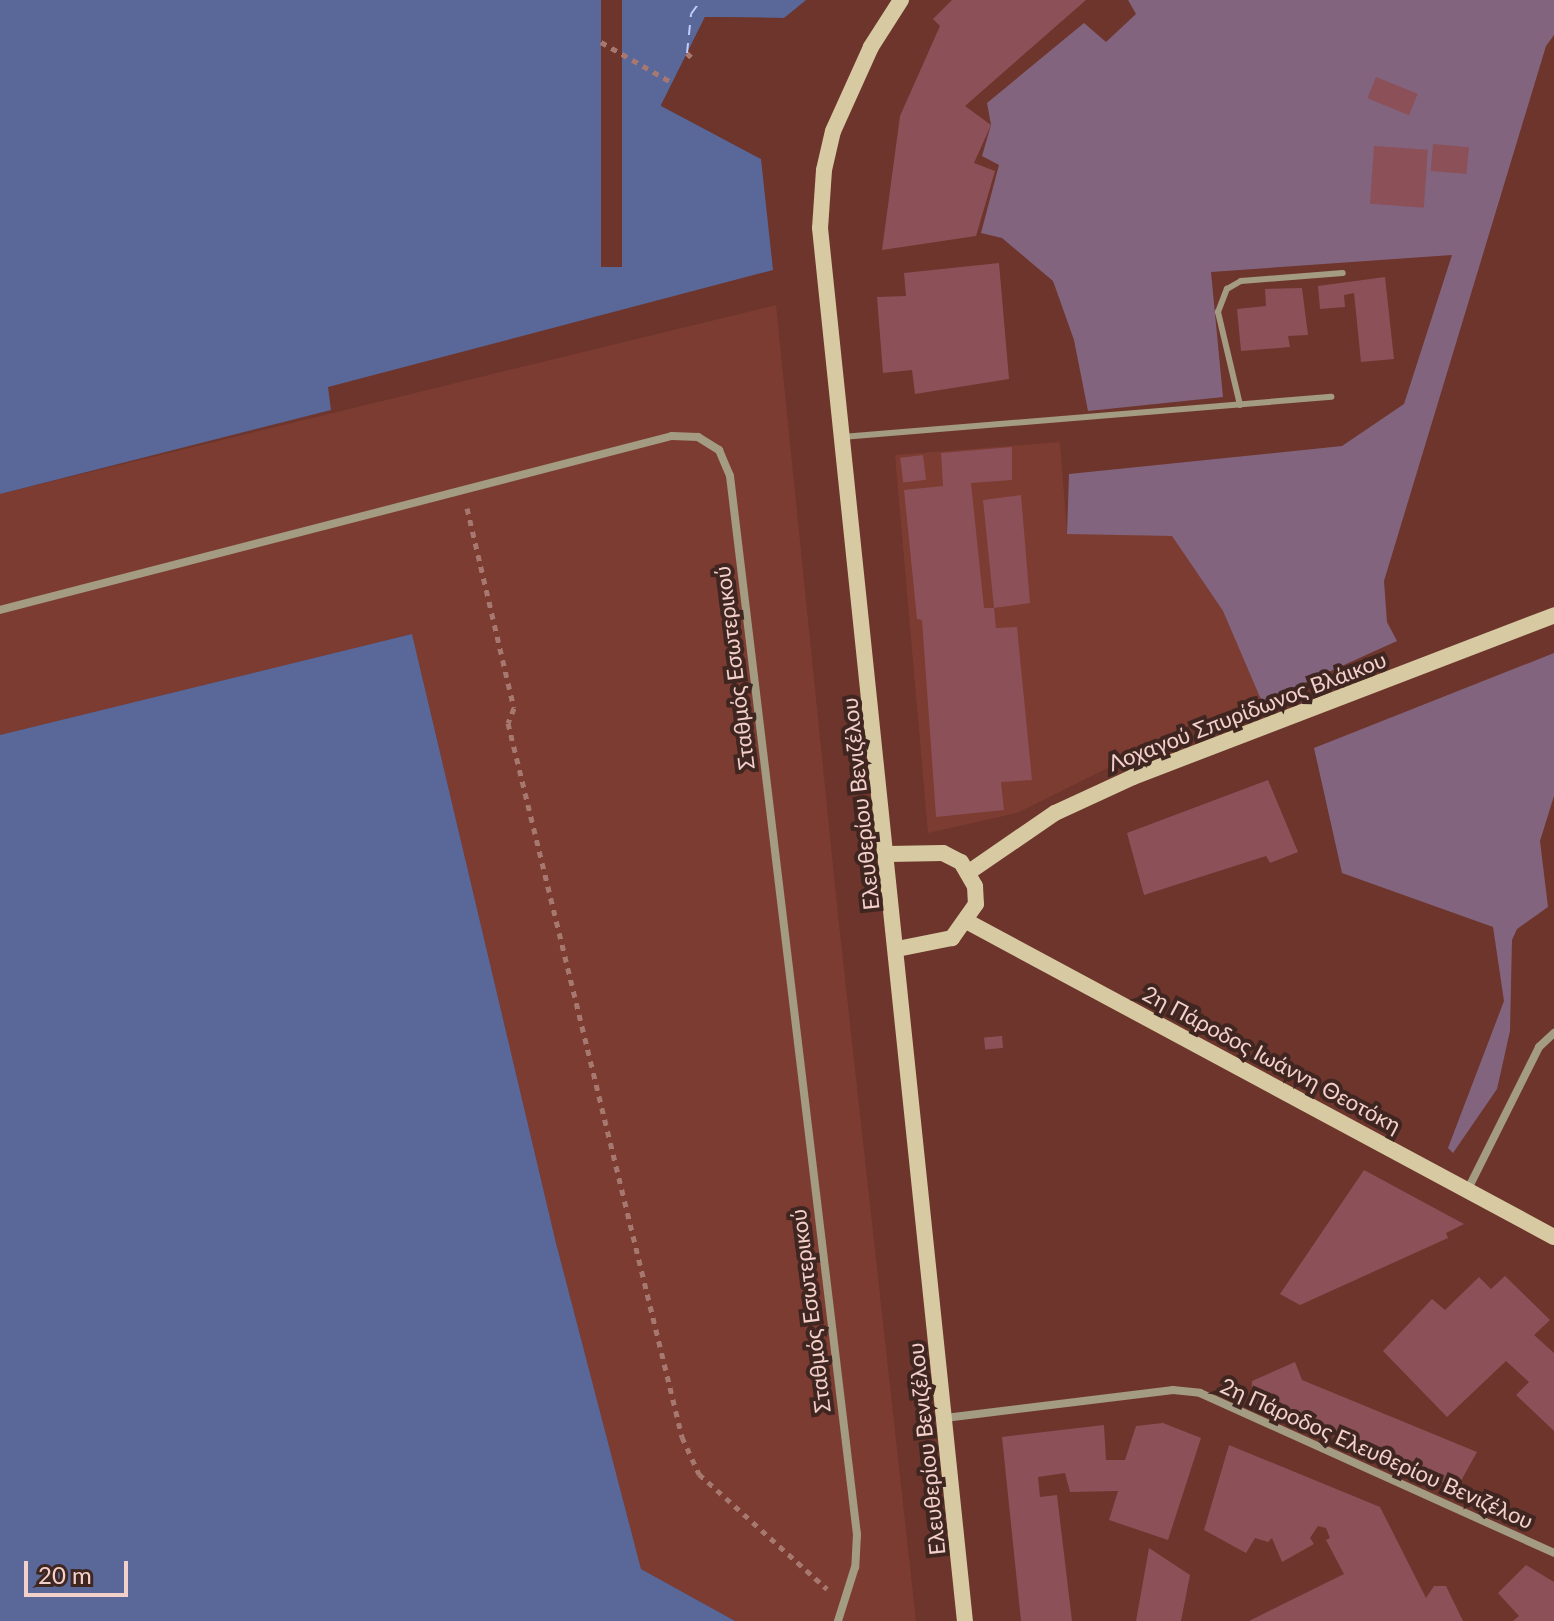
<!DOCTYPE html>
<meta charset="utf-8">
<style>
body{margin:0}
#map{position:relative;width:1554px;height:1621px;overflow:hidden;background:#6d352b;font-family:Lato,sans-serif}
div>[style]{position:absolute}
[style*='--x']{left:calc(var(--x)*1px);top:calc(var(--y)*1px);width:calc(var(--w)*1px);rotate:calc(var(--a)*1deg)}
.built>*{inset:0;background:#7c3c31}
.green>*{inset:0;background:#83647e}
.water>*{inset:0;background:#5a6799}
.pier>*{inset:0;background:#6d352b;transform-origin:0 0}
.ferry>*{height:2px;margin-top:-1px;transform-origin:0;background:repeating-linear-gradient(90deg,#bfcdfb 0 10px,transparent 0 18px)}
.building>*{inset:0;background:#8c5059;transform-origin:0 0}
.path>*{height:5px;margin-top:-2.5px;transform-origin:0;background:repeating-linear-gradient(90deg,#a7786f 0 6px,transparent 0 12px)}
.lane>*{height:6px;margin:-3px;padding:0 3px;transform-origin:3px;border-radius:3px;background:#a39b82}
.street>*{height:8px;margin:-4px;padding:0 4px;transform-origin:4px;border-radius:4px;background:#a39b82}
.secondary>*{height:16px;margin:-8px;padding:0 8px;transform-origin:8px;border-radius:8px;background:#d7caa2}
span{translate:-50% -50%;white-space:nowrap;text-align:center;line-height:1.15;-webkit-text-stroke:8px #402621;paint-order:stroke}
.street-label{font-size:22px;color:#f3d0c9}
.scale{position:absolute;left:24px;top:1561px;width:104px;height:36px;box-sizing:border-box;border:4px solid #f3d0c9;border-top:0;padding-left:10px;font-size:24px;line-height:28px;white-space:nowrap;color:#f3d0c9;-webkit-text-stroke:6px #402621;paint-order:stroke}
</style>
<div id="map">
<div class="built">
<i style="clip-path:polygon(776px 305px,838px 915px,916px 1621px,735px 1621px,641px 1569px,556px 1243px,412px 634px,0 735px,0 494px)"></i>
<i style="clip-path:polygon(1060px 442px,1067px 533px,1172px 536px,1223px 611px,1262px 702px,1146px 749px,1017px 813px,928px 833px,895px 455px)"></i>
</div>
<div class="green">
<i style="clip-path:polygon(1128px 0,1554px 0,1554px 35px,1546px 46px,1384px 581px,1387px 622px,1397px 641px,1262px 702px,1223px 611px,1172px 536px,1067px 534px,1069px 474px,1342px 446px,1404px 404px,1452px 255px,1211px 272px,1223px 397px,1088px 411px,1074px 340px,1053px 281px,1002px 238px,981px 233px,999px 165px,982px 156px,991px 125px,987px 103px,1084px 23px,1106px 42px,1136px 14px)"></i>
<i style="clip-path:polygon(1554px 653px,1554px 796px,1540px 841px,1548px 907px,1517px 929px,1512px 940px,1510px 1031px,1497px 1089px,1453px 1153px,1448px 1148px,1504px 1001px,1493px 927px,1342px 873px,1314px 748px)"></i>
</div>
<div class="water">
<i style="clip-path:polygon(0 0,806px 0,784px 18px,705px 17px,661px 105px,761px 159px,773px 270px,328px 387px,331px 410px,0 494px)"></i>
<i style="clip-path:polygon(412px 634px,556px 1243px,641px 1569px,735px 1621px,0 1621px,0 735px)"></i>
</div>
<div class="pier">
<i style="left:601px;top:0;width:21px;height:267px"></i>
<i style="clip-path:polygon(705px 17px,790px 18px,708px 21px,666px 104px,761px 159px,661px 106px)"></i>
</div>
<div class="ferry">
<i style="--x:687;--y:53;--w:39;--a:-84"></i>
<i style="--x:691;--y:14;--w:17;--a:-54"></i>
</div>
<div class="building">
<i style="clip-path:polygon(952px 0,1086px 0,965px 106px,991px 125px,974px 163px,995px 171px,976px 236px,882px 250px,900px 116px,940px 26px,933px 19px)"></i>
<i style="left:1376px;top:77px;width:45px;height:23px;rotate:22deg"></i>
<i style="left:1433px;top:144px;width:36px;height:27px;rotate:5deg"></i>
<i style="left:1374px;top:146px;width:54px;height:58px;rotate:4deg"></i>
<i style="clip-path:polygon(999px 263px,1009px 379px,915px 394px,912px 370px,883px 373px,877px 297px,906px 296px,904px 273px)"></i>
<i style="clip-path:polygon(1385px 277px,1394px 359px,1361px 362px,1354px 293px,1344px 295px,1345px 307px,1320px 309px,1318px 286px)"></i>
<i style="clip-path:polygon(1302px 288px,1308px 335px,1288px 336px,1290px 347px,1241px 351px,1237px 309px,1266px 306px,1265px 289px)"></i>
<i style="clip-path:polygon(1012px 447px,1012px 480px,971px 483px,984px 608px,994px 608px,983px 500px,1021px 495px,1030px 603px,994px 608px,996px 628px,1017px 627px,1032px 780px,1001px 782px,1004px 810px,936px 817px,922px 620px,917px 619px,904px 490px,943px 486px,941px 453px)"></i>
<i style="left:923px;top:455px;width:25px;height:23px;rotate:83deg"></i>
<i style="clip-path:polygon(1268px 780px,1298px 852px,1270px 863px,1266px 856px,1144px 895px,1127px 833px)"></i>
<i style="left:1002px;top:1036px;width:12px;height:18px;rotate:85deg"></i>
<i style="clip-path:polygon(1364px 1170px,1464px 1224px,1446px 1233px,1448px 1238px,1300px 1305px,1280px 1294px)"></i>
<i style="clip-path:polygon(1505px 1276px,1550px 1320px,1534px 1335px,1554px 1353px,1554px 1431px,1516px 1395px,1529px 1382px,1506px 1361px,1447px 1417px,1383px 1351px,1432px 1299px,1445px 1310px,1479px 1277px,1491px 1289px)"></i>
<i style="clip-path:polygon(1295px 1362px,1302px 1380px,1477px 1452px,1457px 1488px,1251px 1402px,1252px 1381px)"></i>
<i style="clip-path:polygon(1163px 1423px,1201px 1438px,1168px 1540px,1109px 1520px,1118px 1491px,1070px 1492px,1065px 1473px,1038px 1477px,1040px 1497px,1057px 1495px,1072px 1621px,1021px 1621px,1002px 1437px,1104px 1425px,1106px 1460px,1125px 1460px,1136px 1426px)"></i>
<i style="clip-path:polygon(1229px 1445px,1380px 1507px,1426px 1598px,1434px 1586px,1446px 1586px,1463px 1621px,1249px 1621px,1344px 1574px,1326px 1540px,1330px 1538px,1326px 1528px,1318px 1526px,1310px 1538px,1314px 1544px,1282px 1562px,1272px 1538px,1268px 1542px,1255px 1538px,1246px 1553px,1204px 1530px)"></i>
<i style="clip-path:polygon(1149px 1548px,1190px 1575px,1181px 1621px,1136px 1621px)"></i>
<i style="clip-path:polygon(1526px 1565px,1554px 1582px,1554px 1621px,1513px 1621px,1519px 1616px,1498px 1593px)"></i>
</div>
<div class="path">
<i style="--x:601;--y:42;--w:83;--a:29.7"></i>
<i style="--x:687;--y:53;--w:10;--a:45"></i>
<i style="--x:467;--y:508;--w:205;--a:76.8"></i>
<i style="--x:514;--y:708;--w:16;--a:112"></i>
<i style="--x:508;--y:723;--w:735;--a:76.3"></i>
<i style="--x:682;--y:1437;--w:41;--a:65.3"></i>
<i style="--x:699;--y:1474;--w:172;--a:41.9"></i>
</div>
<div class="lane">
<i style="--x:1240;--y:405;--w:96;--a:-103.3"></i>
<i style="--x:1218;--y:312;--w:25;--a:-69"></i>
<i style="--x:1227;--y:289;--w:16;--a:-30"></i>
<i style="--x:1241;--y:281;--w:102;--a:-4.5"></i>
<i style="--x:842;--y:437;--w:491;--a:-4.7"></i>
</div>
<div class="street">
<i style="--x:0;--y:610;--w:694;--a:-14.52"></i>
<i style="--x:672;--y:436;--w:26;--a:2"></i>
<i style="--x:698;--y:437;--w:25;--a:32"></i>
<i style="--x:719;--y:450;--w:28;--a:67"></i>
<i style="--x:730;--y:476;--w:1066;--a:83.16"></i>
<i style="--x:857;--y:1534;--w:33;--a:93"></i>
<i style="--x:855;--y:1567;--w:57;--a:107.5"></i>
<i style="--x:1468;--y:1189;--w:159;--a:-63.4"></i>
<i style="--x:1539;--y:1047;--w:21;--a:-43"></i>
<i style="--x:945;--y:1418;--w:230;--a:-7"></i>
<i style="--x:1173;--y:1390;--w:27;--a:6"></i>
<i style="--x:1200;--y:1393;--w:388;--a:24.3"></i>
</div>
<div class="secondary">
<i style="--x:901;--y:0;--w:56;--a:122.6"></i>
<i style="--x:871;--y:47;--w:92;--a:114.3"></i>
<i style="--x:833;--y:131;--w:40;--a:103"></i>
<i style="--x:824;--y:170;--w:58;--a:93.9"></i>
<i style="--x:820;--y:228;--w:1401;--a:84.06"></i>
<i style="--x:888;--y:854;--w:55;--a:-1"></i>
<i style="--x:943;--y:853;--w:20;--a:27"></i>
<i style="--x:961;--y:862;--w:28;--a:60"></i>
<i style="--x:975;--y:886;--w:18;--a:87"></i>
<i style="--x:976;--y:904;--w:42;--a:125.2"></i>
<i style="--x:952;--y:938;--w:56;--a:168.7"></i>
<i style="--x:969;--y:872;--w:104;--a:-34.5"></i>
<i style="--x:1055;--y:813;--w:86;--a:-24.8"></i>
<i style="--x:1133;--y:777;--w:451;--a:-21"></i>
<i style="--x:968;--y:922;--w:665;--a:28.26"></i>
</div>
<div class="street-label">
<span style="left:734px;top:668px;rotate:-97deg">Σταθμός Εσωτερικού</span>
<span style="left:1247px;top:711px;rotate:-21deg">Λοχαγού Σπυρίδωνος Βλάικου</span>
<span style="left:860px;top:804px;rotate:-96deg">Ελευθερίου Βενιζέλου</span>
<span style="left:1272px;top:1059px;rotate:28deg">2η Πάροδος Ιωάννη Θεοτόκη</span>
<span style="left:810px;top:1311px;rotate:-97deg">Σταθμός Εσωτερικού</span>
<span style="left:926px;top:1449px;rotate:-96deg">Ελευθερίου Βενιζέλου</span>
<span style="left:1377px;top:1453px;rotate:24deg">2η Πάροδος Ελευθερίου Βενιζέλου</span>
</div>
<div class="scale">20 m</div>
</div>
